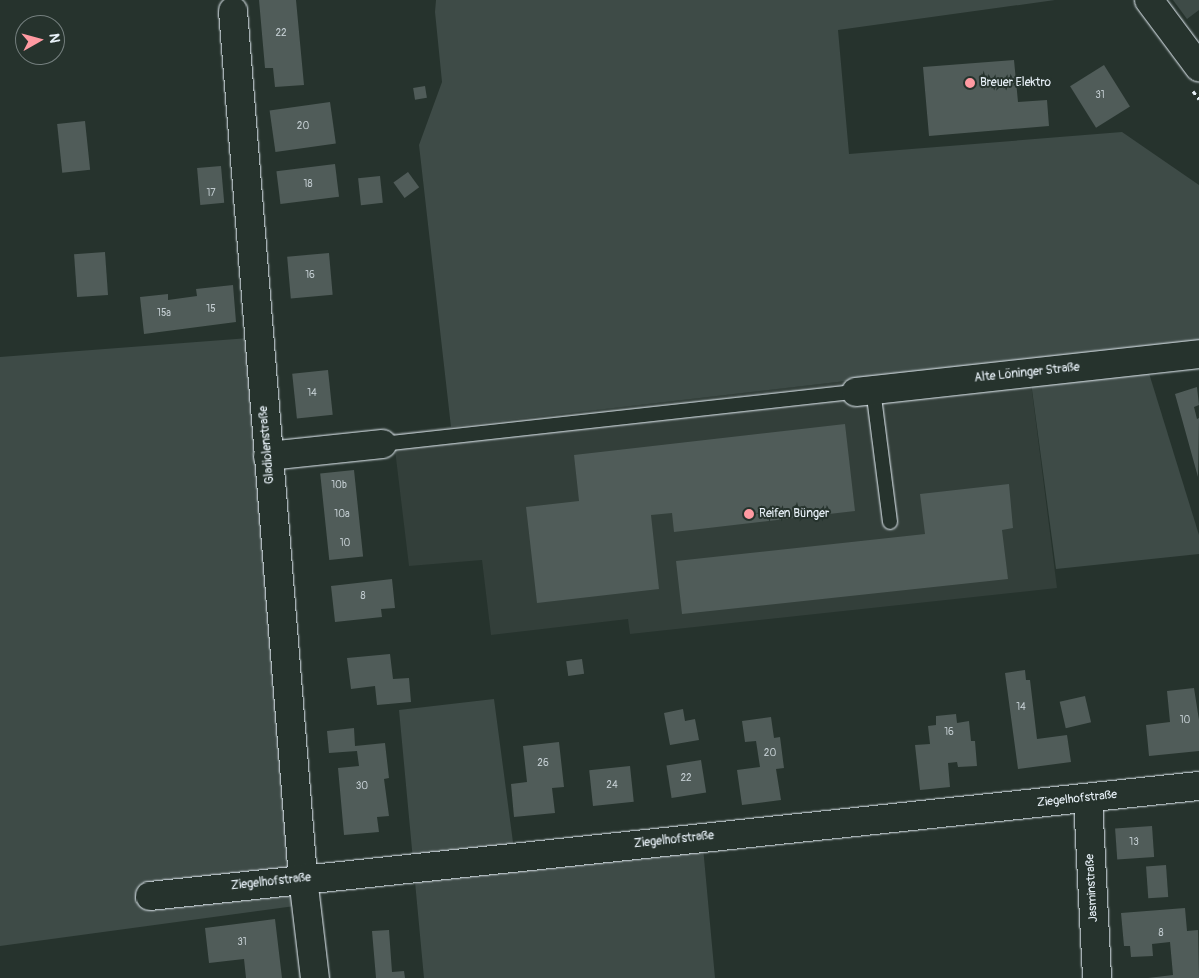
<!DOCTYPE html>
<meta charset="utf-8">
<style>
body{margin:0}
#map{position:relative;width:1199px;height:978px;overflow:hidden;background:#26332d;font-family:Pangolin,sans-serif}
div>[style]{position:absolute}
[style*='--x']{left:calc(var(--x)*1px);top:calc(var(--y)*1px);width:calc(var(--w)*1px);rotate:calc(var(--a)*1deg)}
.built>*{inset:0;background:#333f3a}
.green>*{inset:0;background:#3e4b47}
.building>*{inset:0;background:#505c59;transform-origin:0 0}
.path>*{height:3px;margin-top:-1.5px;transform-origin:0;background:repeating-linear-gradient(90deg,#e8f1f8 0 4px,transparent 0 8px)}
.roads{filter:drop-shadow(0 0 1px #e8f1f8) drop-shadow(0 0 1px #e8f1f8)}
.service>*{height:14px;margin:-7px;padding:0 7px;transform-origin:7px;border-radius:7px;background:#26332d}
.minor>*{height:28px;margin:-14px;padding:0 14px;transform-origin:14px;border-radius:14px;background:#26332d}
.dots>*{width:14px;height:14px;translate:-50% -50%;box-sizing:border-box;border:2px solid #26332d;border-radius:50%}
span{translate:-50% -50%;white-space:nowrap;text-align:center;line-height:1.15;-webkit-text-stroke:4px #26332d;paint-order:stroke}
.number-label{font-size:10px;color:#c2ccd0}
.number-label span{-webkit-text-stroke-width:0}
.poi-label{font-size:12px;color:#e8f1f8}
.left{translate:0 -50%;text-align:left}
.street-label{font-size:12px;color:#e8f1f8}
.north{position:absolute;left:15px;top:15px;width:50px;height:50px;box-sizing:border-box;background:#26332d;border:1px solid #747f7e;border-radius:50%;rotate:83deg;font-size:14px;font-weight:700;line-height:20px;text-align:center;color:#e8f1f8}
.north::after{content:'';display:block;margin:auto;width:18px;height:22px;background:#ff9aa2;clip-path:polygon(50% 0,100% 100%,50% 72%,0 100%)}
</style>
<div id="map">
<div class="built">
<i style="clip-path:polygon(1028px 360px,1057px 588px,630px 634px,628px 619px,491px 635px,482px 560px,409px 566px,393px 433px)"></i>
</div>
<div class="green">
<i style="clip-path:polygon(436px 0,1055px 0,838px 30px,849px 154px,1122px 132px,1199px 185px,1199px 340px,451px 427px,419px 145px,442px 82px,435px 12px)"></i>
<i style="clip-path:polygon(1173px 0,1199px 0,1199px 10px,1187px 19px)"></i>
<i style="clip-path:polygon(249px 338px,295px 906px,0 946px,0 357px)"></i>
<i style="clip-path:polygon(1148px 370px,1199px 535px,1199px 554px,1056px 569px,1031px 382px)"></i>
<i style="clip-path:polygon(494px 699px,516px 865px,703px 847px,715px 978px,424px 978px,399px 710px)"></i>
</div>
<div class="building">
<i style="clip-path:polygon(259px 0,296px 0,304px 85px,275px 87px,273px 68px,265px 68px)"></i>
<i style="clip-path:polygon(1014px 60px,1018px 102px,1047px 100px,1049px 126px,929px 136px,923px 67px)"></i>
<i style="left:1104px;top:65px;width:49px;height:40px;rotate:58deg"></i>
<i style="left:425px;top:86px;width:12px;height:12px;rotate:81deg"></i>
<i style="left:330px;top:102px;width:42px;height:61px;rotate:82deg"></i>
<i style="left:85px;top:121px;width:49px;height:28px;rotate:84deg"></i>
<i style="left:335px;top:164px;width:33px;height:59px;rotate:83deg"></i>
<i style="left:221px;top:166px;width:37px;height:24px;rotate:85deg"></i>
<i style="left:408px;top:172px;width:19px;height:18px;rotate:54deg"></i>
<i style="left:380px;top:176px;width:27px;height:22px;rotate:84deg"></i>
<i style="left:105px;top:252px;width:43px;height:31px;rotate:86deg"></i>
<i style="left:329px;top:253px;width:42px;height:42px;rotate:85deg"></i>
<i style="clip-path:polygon(233px 285px,236px 322px,144px 334px,140px 297px,168px 294px,168px 300px,197px 296px,196px 289px)"></i>
<i style="left:328px;top:370px;width:45px;height:36px;rotate:84deg"></i>
<i style="clip-path:polygon(1197px 387px,1199px 405px,1194px 407px,1197px 419px,1199px 418px,1198px 477px,1175px 394px)"></i>
<i style="clip-path:polygon(845px 424px,855px 511px,674px 532px,672px 513px,651px 515px,659px 589px,537px 603px,526px 507px,579px 501px,574px 455px)"></i>
<i style="left:354px;top:470px;width:87px;height:34px;rotate:84deg"></i>
<i style="clip-path:polygon(1009px 484px,1013px 528px,1002px 530px,1008px 579px,682px 614px,676px 561px,925px 534px,920px 494px)"></i>
<i style="clip-path:polygon(392px 579px,395px 608px,381px 609px,382px 617px,335px 622px,331px 586px)"></i>
<i style="clip-path:polygon(390px 654px,393px 679px,409px 678px,411px 702px,377px 705px,375px 686px,351px 689px,347px 658px)"></i>
<i style="left:582px;top:659px;width:15px;height:16px;rotate:82deg"></i>
<i style="clip-path:polygon(1025px 670px,1026px 680px,1030px 680px,1037px 739px,1067px 735px,1071px 762px,1018px 769px,1005px 673px)"></i>
<i style="clip-path:polygon(1194px 688px,1199px 720px,1199px 751px,1149px 756px,1146px 725px,1170px 722px,1167px 691px)"></i>
<i style="left:1085px;top:696px;width:27px;height:26px;rotate:77deg"></i>
<i style="clip-path:polygon(683px 709px,685px 721px,695px 719px,699px 740px,670px 745px,664px 713px)"></i>
<i style="clip-path:polygon(956px 714px,957px 723px,969px 721px,971px 741px,975px 741px,977px 766px,958px 767px,957px 762px,948px 763px,950px 787px,920px 790px,915px 745px,930px 744px,928px 726px,936px 725px,936px 716px)"></i>
<i style="clip-path:polygon(771px 717px,774px 738px,780px 737px,784px 768px,776px 769px,781px 800px,742px 805px,737px 770px,760px 767px,756px 741px,745px 742px,742px 721px)"></i>
<i style="clip-path:polygon(354px 728px,355px 746px,385px 743px,389px 778px,384px 779px,389px 816px,377px 817px,379px 832px,344px 835px,338px 768px,359px 766px,357px 751px,329px 753px,327px 731px)"></i>
<i style="clip-path:polygon(559px 742px,564px 787px,552px 788px,555px 813px,514px 817px,511px 784px,527px 782px,523px 746px)"></i>
<i style="left:701px;top:760px;width:33px;height:35px;rotate:81deg"></i>
<i style="left:630px;top:766px;width:36px;height:41px;rotate:84deg"></i>
<i style="left:1152px;top:826px;width:31px;height:37px;rotate:86deg"></i>
<i style="left:1166px;top:865px;width:32px;height:20px;rotate:86deg"></i>
<i style="clip-path:polygon(1185px 908px,1187px 931px,1198px 930px,1199px 978px,1148px 978px,1173px 975px,1170px 942px,1152px 944px,1153px 956px,1131px 957px,1130px 946px,1124px 946px,1121px 913px)"></i>
<i style="clip-path:polygon(275px 919px,282px 978px,246px 978px,244px 959px,209px 963px,205px 928px)"></i>
<i style="clip-path:polygon(389px 930px,392px 972px,404px 971px,405px 978px,376px 978px,372px 931px)"></i>
</div>
<div class="path">
<i style="--x:1193;--y:91;--w:10;--a:53"></i>
</div>
<div class="roads">
<div class="service">
<i style="--x:873;--y:389;--w:134;--a:82.7"></i>
<i style="--x:382;--y:444;--w:477;--a:-6.3"></i>
</div>
<div class="minor">
<i style="--x:1149;--y:0;--w:84;--a:53.3"></i>
<i style="--x:233;--y:11;--w:870;--a:85.38"></i>
<i style="--x:303;--y:878;--w:101;--a:83.2"></i>
<i style="--x:856;--y:392;--w:345;--a:-6.3"></i>
<i style="--x:268;--y:456;--w:115;--a:-6"></i>
<i style="--x:1088;--y:799;--w:179;--a:87.1"></i>
<i style="--x:150;--y:896;--w:1055;--a:-5.99"></i>
</div>
</div>
<div class="dots">
<i style="left:970px;top:83px;background:#ff9aa2"></i>
<i style="left:749px;top:514px;background:#ff9aa2"></i>
</div>
<div class="number-label">
<span style="left:281px;top:34px">22</span>
<span style="left:1100px;top:96px">31</span>
<span style="left:303px;top:127px">20</span>
<span style="left:308px;top:185px">18</span>
<span style="left:211px;top:194px">17</span>
<span style="left:310px;top:276px">16</span>
<span style="left:211px;top:310px">15</span>
<span style="left:164px;top:314px">15a</span>
<span style="left:312px;top:394px">14</span>
<span style="left:339px;top:486px">10b</span>
<span style="left:342px;top:515px">10a</span>
<span style="left:345px;top:544px">10</span>
<span style="left:363px;top:597px">8</span>
<span style="left:1021px;top:708px">14</span>
<span style="left:1185px;top:721px">10</span>
<span style="left:949px;top:733px">16</span>
<span style="left:770px;top:754px">20</span>
<span style="left:543px;top:764px">26</span>
<span style="left:686px;top:779px">22</span>
<span style="left:612px;top:786px">24</span>
<span style="left:362px;top:787px">30</span>
<span style="left:1134px;top:843px">13</span>
<span style="left:1161px;top:934px">8</span>
<span style="left:242px;top:943px">31</span>
</div>
<div class="poi-label">
<span class="left" style="left:980px;top:83px">Breuer Elektro</span>
<span class="left" style="left:759px;top:514px">Reifen Bünger</span>
</div>
<div class="street-label">
<span style="left:1027px;top:373px;rotate:-6deg">Alte Löninger Straße</span>
<span style="left:267px;top:445px;rotate:-95deg">Gladiolenstraße</span>
<span style="left:1077px;top:799px;rotate:-6deg">Ziegelhofstraße</span>
<span style="left:674px;top:840px;rotate:-6deg">Ziegelhofstraße</span>
<span style="left:271px;top:882px;rotate:-6deg">Ziegelhofstraße</span>
<span style="left:1092px;top:888px;rotate:-93deg">Jasminstraße</span>
</div>
<div class="north">N</div>
</div>
